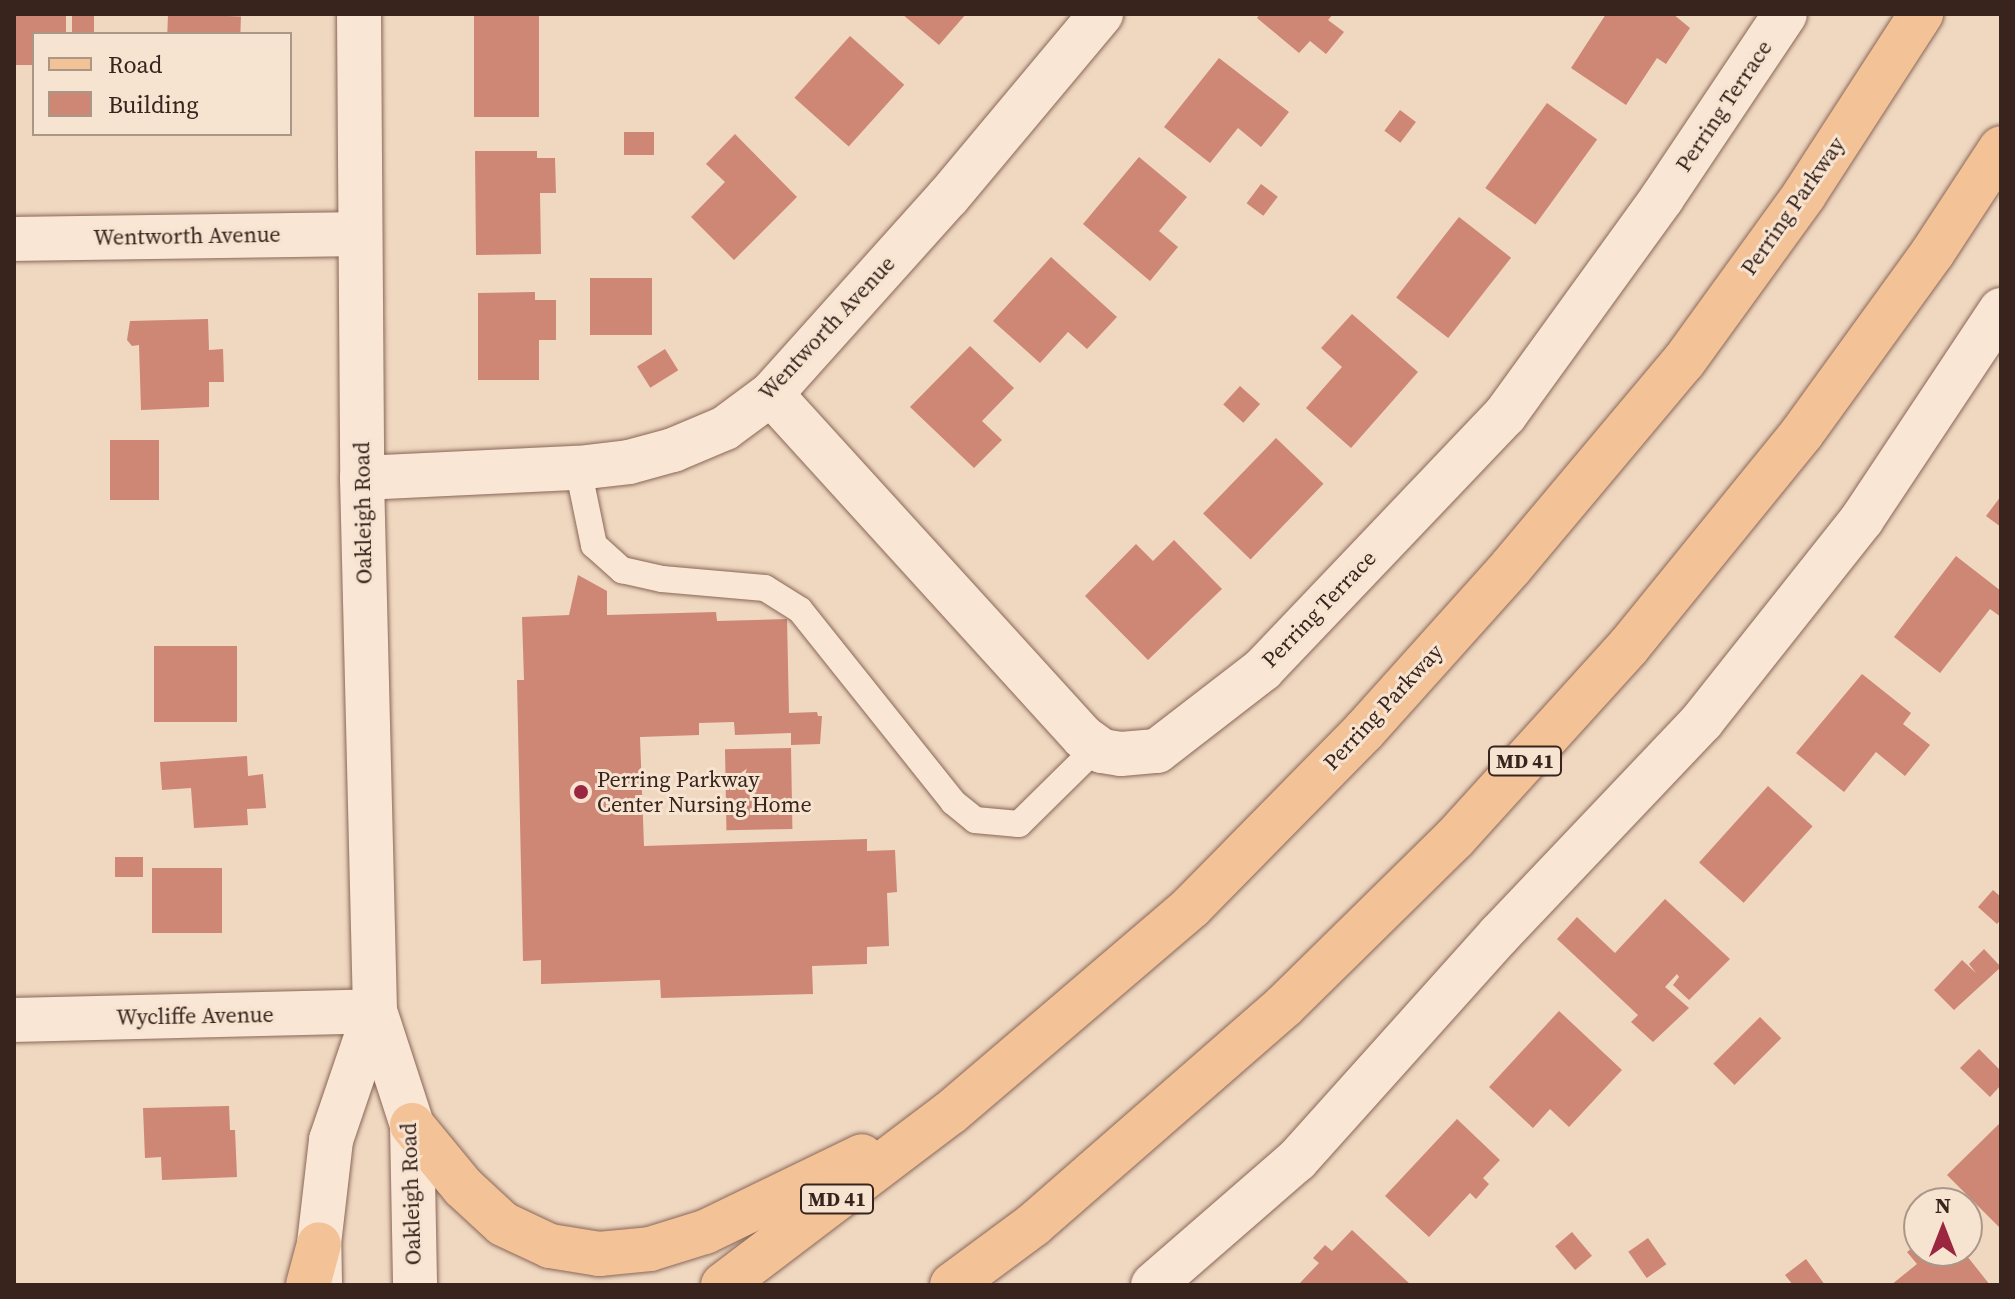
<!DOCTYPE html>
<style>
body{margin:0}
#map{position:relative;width:2015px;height:1299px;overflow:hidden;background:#efd7c0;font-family:"Source Serif 4",serif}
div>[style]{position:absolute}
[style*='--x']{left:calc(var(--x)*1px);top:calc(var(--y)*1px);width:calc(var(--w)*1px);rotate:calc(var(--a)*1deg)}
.building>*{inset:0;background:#ce8675;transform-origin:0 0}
.roads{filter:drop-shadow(0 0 2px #896758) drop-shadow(0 0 2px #896758)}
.lane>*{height:26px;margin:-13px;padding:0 13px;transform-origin:13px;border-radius:13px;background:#fae6d4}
.street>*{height:44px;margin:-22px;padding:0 22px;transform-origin:22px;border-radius:22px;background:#fae6d4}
.secondary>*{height:44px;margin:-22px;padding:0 22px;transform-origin:22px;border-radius:22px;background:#fae6d4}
.primary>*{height:44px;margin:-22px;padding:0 22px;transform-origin:22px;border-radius:22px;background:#f4c297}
.dots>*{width:22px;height:22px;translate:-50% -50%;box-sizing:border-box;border:4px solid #f6e3d0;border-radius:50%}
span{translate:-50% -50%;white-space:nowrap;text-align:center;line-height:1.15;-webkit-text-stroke:6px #f6e3d0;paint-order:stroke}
.shield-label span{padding:2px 6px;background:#f6e3d0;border:2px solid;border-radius:6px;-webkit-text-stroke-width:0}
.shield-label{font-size:20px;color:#38241d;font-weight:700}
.street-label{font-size:22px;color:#38241d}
.poi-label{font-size:22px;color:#38241d}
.left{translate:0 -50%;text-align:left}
.frame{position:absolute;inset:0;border:16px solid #38241d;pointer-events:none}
.legend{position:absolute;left:32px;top:32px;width:260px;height:104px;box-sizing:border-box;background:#f6e3d0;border:2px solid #aa9788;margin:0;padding:10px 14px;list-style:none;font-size:24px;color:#38241d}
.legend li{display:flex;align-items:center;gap:16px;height:40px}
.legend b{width:40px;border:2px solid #aa9788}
.north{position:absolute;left:1903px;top:1187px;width:80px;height:80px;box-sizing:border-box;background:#f6e3d0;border:2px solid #aa9788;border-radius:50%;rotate:0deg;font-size:22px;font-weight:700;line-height:32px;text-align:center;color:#38241d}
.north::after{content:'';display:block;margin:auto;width:28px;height:36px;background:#9a2640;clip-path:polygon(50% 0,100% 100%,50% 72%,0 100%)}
</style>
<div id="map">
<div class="building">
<i style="clip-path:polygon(14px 14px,66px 14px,66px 34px,34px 34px,34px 65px,14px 65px)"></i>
<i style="left:72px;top:14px;width:22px;height:20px"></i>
<i style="left:168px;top:14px;width:73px;height:20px;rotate:2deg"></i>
<i style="left:474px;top:14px;width:65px;height:103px"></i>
<i style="clip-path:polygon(902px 14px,966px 14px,939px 45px)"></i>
<i style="clip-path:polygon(1260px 14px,1333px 14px,1328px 20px,1344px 32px,1326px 54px,1310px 41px,1299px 53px,1257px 18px)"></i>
<i style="clip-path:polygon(1606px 14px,1673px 14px,1690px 28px,1666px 64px,1657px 58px,1626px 105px,1571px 68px)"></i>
<i style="left:850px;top:36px;width:73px;height:83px;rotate:42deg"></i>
<i style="clip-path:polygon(1219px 58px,1289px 112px,1261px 147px,1238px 128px,1210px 163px,1164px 127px)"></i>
<i style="left:1547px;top:103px;width:62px;height:105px;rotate:36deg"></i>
<i style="left:1400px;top:110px;width:20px;height:26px;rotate:37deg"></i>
<i style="left:654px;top:132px;width:23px;height:30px;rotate:90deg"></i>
<i style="clip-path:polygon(735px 134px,797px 197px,734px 260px,691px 217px,725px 182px,706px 164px)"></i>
<i style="clip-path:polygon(475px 151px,537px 151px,537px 158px,555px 158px,556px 193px,540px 193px,541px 254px,476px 255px)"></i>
<i style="clip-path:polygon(1139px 157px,1187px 197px,1159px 231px,1178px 247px,1150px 281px,1083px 224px)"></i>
<i style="left:1261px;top:184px;width:21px;height:24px;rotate:37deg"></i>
<i style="left:1459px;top:217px;width:66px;height:102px;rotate:38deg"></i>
<i style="clip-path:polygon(1051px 257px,1117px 317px,1087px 349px,1068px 332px,1040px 363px,993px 321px)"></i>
<i style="left:590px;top:278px;width:62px;height:57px"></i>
<i style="clip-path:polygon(535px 292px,535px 300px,556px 300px,556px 340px,539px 340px,539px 380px,478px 380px,478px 293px)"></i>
<i style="clip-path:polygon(1352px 314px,1418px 372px,1351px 448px,1306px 408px,1342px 367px,1321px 348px)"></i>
<i style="clip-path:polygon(208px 319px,209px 350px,223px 349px,224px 382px,209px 382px,209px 407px,141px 410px,139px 345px,132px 346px,127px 340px,130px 321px)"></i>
<i style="clip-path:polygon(970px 346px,1014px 388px,982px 421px,1002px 440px,974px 468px,910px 407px)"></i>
<i style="left:665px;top:349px;width:25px;height:33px;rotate:58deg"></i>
<i style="left:1240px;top:386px;width:27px;height:25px;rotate:42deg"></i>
<i style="left:1276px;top:438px;width:66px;height:105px;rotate:44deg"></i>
<i style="left:110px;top:440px;width:49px;height:60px"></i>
<i style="clip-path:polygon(2001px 496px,2001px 527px,1986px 516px)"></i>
<i style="clip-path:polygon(1174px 540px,1222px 589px,1148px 660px,1085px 596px,1136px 544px,1153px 561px)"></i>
<i style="clip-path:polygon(1956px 556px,2001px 591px,2001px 617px,1990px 609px,1940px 673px,1894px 637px)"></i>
<i style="clip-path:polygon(578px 575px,607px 591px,607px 615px,716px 612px,717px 621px,787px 619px,789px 713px,817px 712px,818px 716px,822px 716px,820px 744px,791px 745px,791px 733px,735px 735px,734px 722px,699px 723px,699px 735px,640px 737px,644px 846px,867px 839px,867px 851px,895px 850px,897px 892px,887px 893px,889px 946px,867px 947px,867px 964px,812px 966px,813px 994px,661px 998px,660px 980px,541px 984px,541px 960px,523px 961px,517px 680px,524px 680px,522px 617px,569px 615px)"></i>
<i style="left:154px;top:646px;width:83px;height:76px"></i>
<i style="clip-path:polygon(1862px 674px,1911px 713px,1903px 724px,1930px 745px,1905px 776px,1876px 752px,1844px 792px,1796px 753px)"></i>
<i style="left:791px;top:748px;width:81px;height:66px;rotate:89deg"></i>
<i style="clip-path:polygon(247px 756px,248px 776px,263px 774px,266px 808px,247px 809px,248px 825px,194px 828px,191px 788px,162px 790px,160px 762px)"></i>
<i style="left:1768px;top:786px;width:60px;height:103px;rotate:42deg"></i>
<i style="left:115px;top:857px;width:28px;height:20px"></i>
<i style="left:152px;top:868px;width:70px;height:65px"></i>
<i style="clip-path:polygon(1993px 890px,2001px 897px,2001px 919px,1997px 924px,1978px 907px)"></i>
<i style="clip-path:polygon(1665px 899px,1730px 959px,1689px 1000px,1673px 985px,1679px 977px,1677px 974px,1665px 987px,1689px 1008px,1653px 1042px,1631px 1022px,1638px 1015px,1557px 939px,1577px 917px,1615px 953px)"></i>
<i style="clip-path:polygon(1984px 949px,2001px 967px,1954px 1010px,1934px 990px,1962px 960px,1976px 973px,1969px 964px)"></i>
<i style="clip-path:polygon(1559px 1011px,1622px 1070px,1569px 1127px,1550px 1109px,1533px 1128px,1489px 1087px)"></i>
<i style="left:1760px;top:1017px;width:30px;height:66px;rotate:45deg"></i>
<i style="clip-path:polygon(1979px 1049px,2001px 1071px,2001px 1085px,1990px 1097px,1960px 1068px)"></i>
<i style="clip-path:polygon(229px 1106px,230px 1130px,235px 1130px,237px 1177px,162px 1180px,161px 1157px,145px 1158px,143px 1108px)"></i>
<i style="clip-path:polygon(1457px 1119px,1500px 1160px,1483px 1178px,1489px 1184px,1476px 1199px,1470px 1193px,1429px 1237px,1385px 1196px)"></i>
<i style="clip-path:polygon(2001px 1122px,2001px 1229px,1947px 1175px)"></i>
<i style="clip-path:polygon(1352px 1230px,1411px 1285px,1298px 1285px,1319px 1263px,1313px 1258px,1325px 1245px,1332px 1251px)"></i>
<i style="left:1572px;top:1232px;width:31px;height:22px;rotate:50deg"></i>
<i style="left:1648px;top:1238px;width:32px;height:24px;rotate:55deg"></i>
<i style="clip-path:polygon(1919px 1243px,1919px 1251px,1963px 1251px,1990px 1285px,1891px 1285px,1917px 1264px,1907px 1252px)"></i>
<i style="clip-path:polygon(1806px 1259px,1825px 1285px,1793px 1285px,1785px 1275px)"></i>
</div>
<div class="roads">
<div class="lane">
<i style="--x:578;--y:468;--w:79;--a:78.3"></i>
<i style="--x:594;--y:545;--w:38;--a:42"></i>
<i style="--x:622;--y:570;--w:41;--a:12.7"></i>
<i style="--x:662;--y:579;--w:103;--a:5"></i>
<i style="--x:765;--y:588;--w:41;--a:32.2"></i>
<i style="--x:800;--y:610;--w:246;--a:51.4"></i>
<i style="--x:953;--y:802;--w:28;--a:39"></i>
<i style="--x:975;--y:820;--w:44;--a:5.2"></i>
<i style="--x:1019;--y:824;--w:110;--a:-44.6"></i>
</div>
<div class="street">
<i style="--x:14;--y:239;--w:346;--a:-0.8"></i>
<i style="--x:771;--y:394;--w:464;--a:47.7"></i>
<i style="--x:1083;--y:737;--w:24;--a:36"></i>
<i style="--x:1102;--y:751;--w:19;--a:9"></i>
<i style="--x:1121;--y:754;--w:36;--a:-5"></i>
<i style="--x:1157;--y:751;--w:134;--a:-37.7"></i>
<i style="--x:1263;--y:669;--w:351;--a:-46.4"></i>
<i style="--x:1505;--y:415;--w:268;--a:-54.1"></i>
<i style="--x:1662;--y:198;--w:221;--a:-56.2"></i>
<i style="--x:362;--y:478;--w:216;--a:-2.7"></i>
<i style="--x:578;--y:468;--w:51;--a:-6.7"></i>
<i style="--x:629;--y:462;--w:46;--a:-15.3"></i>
<i style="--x:673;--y:450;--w:56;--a:-22.9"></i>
<i style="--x:725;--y:428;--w:57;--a:-36.5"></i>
<i style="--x:771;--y:394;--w:265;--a:-48.1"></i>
<i style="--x:948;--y:197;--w:239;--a:-50.1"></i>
<i style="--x:14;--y:1020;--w:361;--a:-1.4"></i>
<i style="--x:1153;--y:1285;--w:191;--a:-41"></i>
<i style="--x:1297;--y:1160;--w:302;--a:-48.1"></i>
<i style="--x:1499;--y:935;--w:295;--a:-46.5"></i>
<i style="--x:1702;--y:721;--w:258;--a:-51.6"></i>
<i style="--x:1862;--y:519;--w:251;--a:-56.4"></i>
</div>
<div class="secondary">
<i style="--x:359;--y:14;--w:464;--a:89.6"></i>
<i style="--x:362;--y:478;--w:533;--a:88.6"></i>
<i style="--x:375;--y:1011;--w:120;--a:72"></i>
<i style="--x:412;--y:1125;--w:160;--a:88.9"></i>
<i style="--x:320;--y:1283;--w:39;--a:-91"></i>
<i style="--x:319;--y:1244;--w:105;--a:-83.4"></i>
<i style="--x:331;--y:1140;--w:136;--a:-71.2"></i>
</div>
<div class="primary">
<i style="--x:412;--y:1125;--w:80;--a:50.6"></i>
<i style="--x:463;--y:1187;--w:54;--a:42.8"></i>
<i style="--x:503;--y:1224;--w:52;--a:25.1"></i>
<i style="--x:550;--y:1246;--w:50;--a:9.3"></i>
<i style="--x:599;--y:1254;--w:51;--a:-5.6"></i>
<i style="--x:650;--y:1249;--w:58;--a:-17.2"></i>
<i style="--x:705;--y:1232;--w:174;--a:-25.8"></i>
<i style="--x:308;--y:1285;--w:42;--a:-75"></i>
<i style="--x:723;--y:1285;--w:285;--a:-37.2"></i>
<i style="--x:950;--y:1113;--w:317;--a:-40.5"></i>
<i style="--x:1191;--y:907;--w:247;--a:-45.5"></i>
<i style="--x:1364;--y:731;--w:220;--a:-48.1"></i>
<i style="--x:1511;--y:567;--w:269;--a:-50"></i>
<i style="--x:1684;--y:361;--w:205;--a:-54.1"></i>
<i style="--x:1804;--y:195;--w:216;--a:-57.1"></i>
<i style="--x:952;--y:1285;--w:101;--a:-36.5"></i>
<i style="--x:1033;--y:1225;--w:333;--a:-41.1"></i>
<i style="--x:1284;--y:1006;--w:240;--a:-44.5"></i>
<i style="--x:1455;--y:838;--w:259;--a:-47.8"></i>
<i style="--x:1629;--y:646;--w:274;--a:-50.9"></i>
<i style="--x:1802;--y:433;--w:223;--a:-54.1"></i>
<i style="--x:1933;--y:252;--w:124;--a:-56.8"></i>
</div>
</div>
<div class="dots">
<i style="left:581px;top:792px;background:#9a2640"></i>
</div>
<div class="shield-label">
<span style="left:1525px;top:761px">MD 41</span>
<span style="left:837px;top:1199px">MD 41</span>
</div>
<div class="street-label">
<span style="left:1724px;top:106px;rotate:-56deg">Perring Terrace</span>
<span style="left:1793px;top:206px;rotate:-55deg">Perring Parkway</span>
<span style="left:187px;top:236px;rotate:-1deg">Wentworth Avenue</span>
<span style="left:827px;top:328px;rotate:-47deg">Wentworth Avenue</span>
<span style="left:363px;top:513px;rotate:-91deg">Oakleigh Road</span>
<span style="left:1319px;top:609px;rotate:-46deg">Perring Terrace</span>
<span style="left:1383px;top:707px;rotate:-47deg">Perring Parkway</span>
<span style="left:195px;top:1016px;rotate:-1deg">Wycliffe Avenue</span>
<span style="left:411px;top:1194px;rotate:-92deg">Oakleigh Road</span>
</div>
<div class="poi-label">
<span class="left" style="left:597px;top:792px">Perring Parkway<br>Center Nursing Home</span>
</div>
<div class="frame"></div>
<ul class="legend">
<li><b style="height:10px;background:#f4c297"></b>Road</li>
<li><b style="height:22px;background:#ce8675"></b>Building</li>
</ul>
<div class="north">N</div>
</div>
